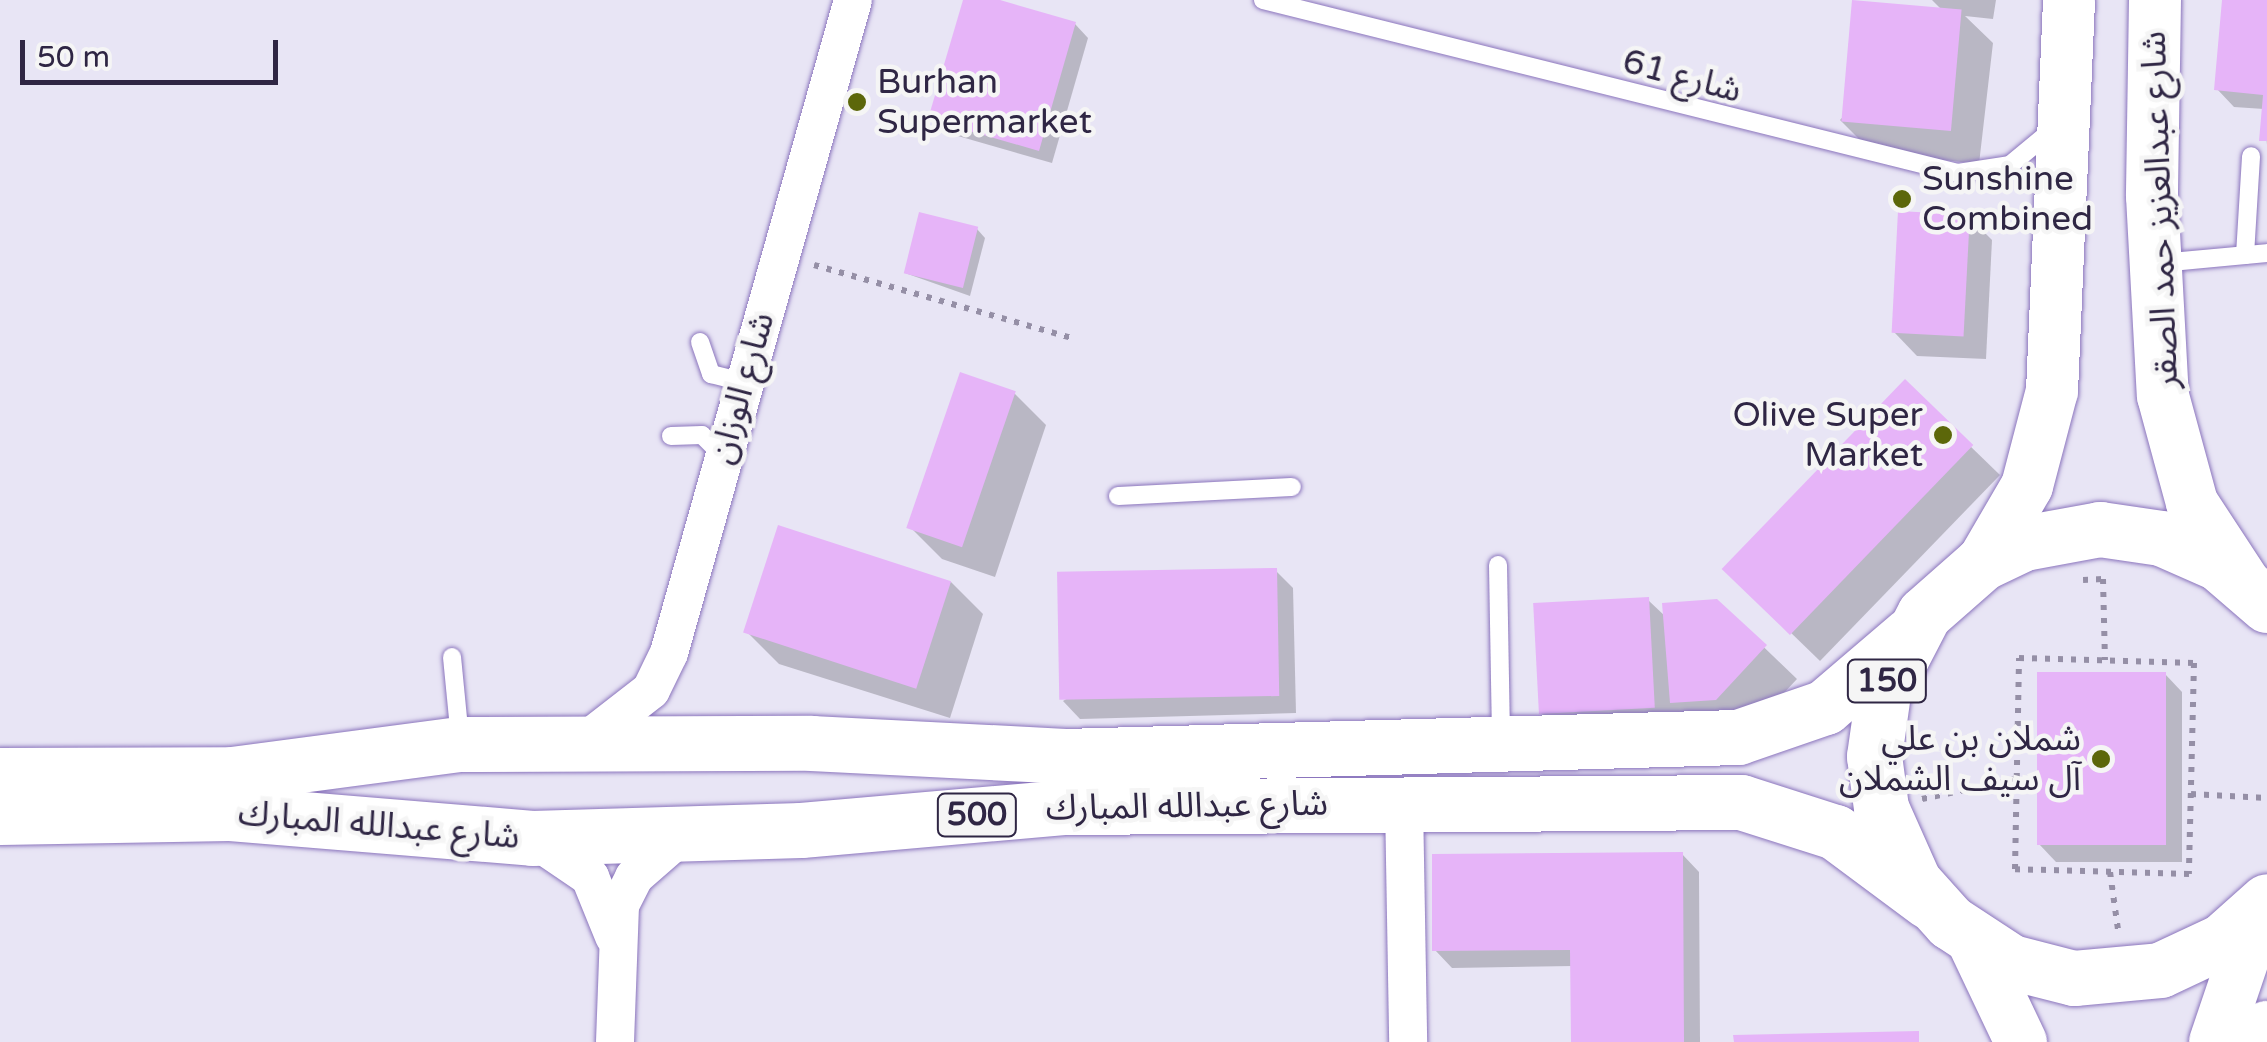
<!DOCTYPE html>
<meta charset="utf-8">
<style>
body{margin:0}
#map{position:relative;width:2267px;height:1042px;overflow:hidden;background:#e8e5f5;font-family:"Varela Round","Noto Sans Arabic",sans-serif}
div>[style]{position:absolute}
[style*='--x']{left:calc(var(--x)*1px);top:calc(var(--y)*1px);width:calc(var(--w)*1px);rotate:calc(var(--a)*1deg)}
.shadow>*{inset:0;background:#0003}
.building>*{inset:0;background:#e6b4f8;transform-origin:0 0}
.path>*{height:6px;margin-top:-3px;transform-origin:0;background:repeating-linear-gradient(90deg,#958fa6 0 5px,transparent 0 13px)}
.roads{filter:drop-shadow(0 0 2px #8b75bd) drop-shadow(0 0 2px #8b75bd)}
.service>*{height:18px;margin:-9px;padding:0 9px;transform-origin:9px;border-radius:9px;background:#fff}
.minor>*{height:38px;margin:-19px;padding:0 19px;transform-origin:19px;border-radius:19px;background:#fff}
.secondary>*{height:52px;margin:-26px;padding:0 26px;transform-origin:26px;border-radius:26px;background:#fff}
.primary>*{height:55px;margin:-27.5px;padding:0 27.5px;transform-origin:27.5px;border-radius:27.5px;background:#fff}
.dots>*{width:28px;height:28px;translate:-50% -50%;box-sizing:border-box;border:5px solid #f5f5f5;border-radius:50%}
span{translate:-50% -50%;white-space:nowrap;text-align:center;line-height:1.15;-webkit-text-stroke:9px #f5f5f5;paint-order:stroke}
.shield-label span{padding:2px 8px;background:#f5f5f5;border:2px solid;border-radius:8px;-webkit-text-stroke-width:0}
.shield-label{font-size:32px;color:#2f2644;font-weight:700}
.street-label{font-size:35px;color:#2f2644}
.poi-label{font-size:35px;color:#2f2644}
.left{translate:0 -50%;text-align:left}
.right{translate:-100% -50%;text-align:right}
.scale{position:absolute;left:20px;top:40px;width:258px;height:45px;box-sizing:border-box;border:5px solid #2f2644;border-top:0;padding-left:12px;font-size:30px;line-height:35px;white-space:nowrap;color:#2f2644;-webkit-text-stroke:8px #f5f5f5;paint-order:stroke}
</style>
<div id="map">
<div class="shadow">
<i style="clip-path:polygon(966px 0,1075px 24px,1088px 38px,1052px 163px,944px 132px,931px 119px)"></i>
<i style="clip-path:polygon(1932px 0,1996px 0,1993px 19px,1965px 16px,1993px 43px,1979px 164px,1872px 152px,1840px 120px,1941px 9px)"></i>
<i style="clip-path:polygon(2225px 0,2267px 0,2267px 145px,2264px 109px,2234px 107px,2217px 89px)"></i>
<i style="clip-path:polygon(1969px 217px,1992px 240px,1986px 359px,1917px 356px,1894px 332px)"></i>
<i style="clip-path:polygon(977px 229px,985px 238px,970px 296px,905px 273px)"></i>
<i style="clip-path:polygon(1905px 383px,2000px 475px,1820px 661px,1754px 597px)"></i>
<i style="clip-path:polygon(1014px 393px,1046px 425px,995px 577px,942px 559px,910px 527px)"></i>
<i style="clip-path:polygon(1276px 571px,1293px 588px,1296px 713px,1080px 719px,1063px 701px)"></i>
<i style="clip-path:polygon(951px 582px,983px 614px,950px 718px,779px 664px,747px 632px)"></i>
<i style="clip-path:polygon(1648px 600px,1666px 617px,1716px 601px,1797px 679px,1748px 731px,1573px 745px,1541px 713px)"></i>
<i style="clip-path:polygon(2165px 674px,2182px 692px,2182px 862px,2056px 862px,2039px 844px)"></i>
<i style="clip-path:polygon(1682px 854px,1699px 872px,1700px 1042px,1573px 1042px,1573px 966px,1452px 968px,1435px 950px)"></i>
</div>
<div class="building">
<i style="clip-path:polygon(963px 0,1000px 0,1076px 22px,1039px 151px,928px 119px)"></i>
<i style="left:1852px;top:0;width:110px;height:122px;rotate:5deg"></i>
<i style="clip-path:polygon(2222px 0,2267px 0,2267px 141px,2259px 141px,2263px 95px,2214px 90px)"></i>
<i style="left:1898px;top:211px;width:72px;height:122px;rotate:3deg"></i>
<i style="left:919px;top:212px;width:61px;height:63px;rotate:14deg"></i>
<i style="left:960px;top:372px;width:59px;height:165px;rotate:19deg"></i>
<i style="left:1905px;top:379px;width:95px;height:264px;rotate:44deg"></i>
<i style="left:778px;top:525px;width:182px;height:113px;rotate:18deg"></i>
<i style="left:1277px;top:568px;width:128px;height:220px;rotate:89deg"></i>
<i style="left:1649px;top:597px;width:111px;height:116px;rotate:87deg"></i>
<i style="clip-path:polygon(1717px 599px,1767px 645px,1716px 700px,1670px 703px,1662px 603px)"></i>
<i style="left:2166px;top:672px;width:173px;height:129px;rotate:90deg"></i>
<i style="clip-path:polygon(1683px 852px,1684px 1042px,1571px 1042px,1570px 950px,1432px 951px,1432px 854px)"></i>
<i style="clip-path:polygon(1919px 1031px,1919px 1042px,1734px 1042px,1733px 1035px)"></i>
</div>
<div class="path">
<i style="--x:814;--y:265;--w:271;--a:15.8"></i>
<i style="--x:2083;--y:580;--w:20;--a:-3"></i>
<i style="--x:2103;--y:579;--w:81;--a:88.6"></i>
<i style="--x:2019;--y:658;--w:175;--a:1.6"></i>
<i style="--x:2194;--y:663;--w:211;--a:91.4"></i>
<i style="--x:2189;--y:874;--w:174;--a:-178.4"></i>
<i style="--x:2015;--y:869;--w:211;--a:-88.9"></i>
<i style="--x:2191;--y:794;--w:76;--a:3"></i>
<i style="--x:1922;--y:799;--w:96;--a:-12"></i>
<i style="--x:2110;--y:872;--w:59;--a:82.1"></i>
</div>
<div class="roads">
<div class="service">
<i style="--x:1263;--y:0;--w:716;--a:13.98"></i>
<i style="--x:1958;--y:173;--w:53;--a:-8.7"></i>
<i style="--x:2010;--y:165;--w:55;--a:-39.8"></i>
<i style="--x:2245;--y:255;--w:99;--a:-86.5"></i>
<i style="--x:2160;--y:263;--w:107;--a:-5.3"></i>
<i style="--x:700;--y:342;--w:34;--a:71"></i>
<i style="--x:711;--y:374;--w:34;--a:14"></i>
<i style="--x:671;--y:436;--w:31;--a:-2"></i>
<i style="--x:702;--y:435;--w:30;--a:45"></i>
<i style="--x:1118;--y:496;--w:174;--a:-3"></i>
<i style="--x:1498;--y:565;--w:171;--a:89"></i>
<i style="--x:452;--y:657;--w:82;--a:84.4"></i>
</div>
<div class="minor">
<i style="--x:583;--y:743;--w:86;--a:-37.9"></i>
<i style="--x:651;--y:690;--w:41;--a:-64.1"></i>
<i style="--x:669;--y:653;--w:678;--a:-74.26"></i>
<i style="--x:1404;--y:802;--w:240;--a:89"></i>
<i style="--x:534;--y:839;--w:68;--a:34.2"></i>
<i style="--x:590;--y:877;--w:64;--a:67.9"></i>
<i style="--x:615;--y:1042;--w:137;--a:-87.9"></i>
<i style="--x:620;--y:905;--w:31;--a:-63"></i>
<i style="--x:634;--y:877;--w:64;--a:-41.2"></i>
</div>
<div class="secondary">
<i style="--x:2155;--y:0;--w:196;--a:90.9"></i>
<i style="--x:2152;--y:196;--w:200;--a:86.9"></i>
<i style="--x:2163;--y:396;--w:111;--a:74.8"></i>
<i style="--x:2192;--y:503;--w:93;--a:56.8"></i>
<i style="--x:1982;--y:563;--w:89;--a:-59.7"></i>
<i style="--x:2027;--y:486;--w:98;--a:-75.3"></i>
<i style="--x:2052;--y:391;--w:391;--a:-87.5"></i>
<i style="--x:1973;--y:941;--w:112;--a:64.6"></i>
<i style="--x:2215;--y:1042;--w:137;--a:-71.3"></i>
</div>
<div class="primary">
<i style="--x:2267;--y:605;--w:65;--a:-139.4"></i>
<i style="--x:2218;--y:563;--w:62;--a:-156.3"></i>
<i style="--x:2161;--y:538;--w:62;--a:-171.6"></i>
<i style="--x:2100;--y:529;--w:77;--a:169.6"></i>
<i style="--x:2024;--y:543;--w:47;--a:154.5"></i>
<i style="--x:1982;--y:563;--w:77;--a:138.7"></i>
<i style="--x:1924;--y:614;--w:89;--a:117.4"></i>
<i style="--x:1883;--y:693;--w:64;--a:98.1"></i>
<i style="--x:1874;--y:756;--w:52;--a:82.3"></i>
<i style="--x:1881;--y:808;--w:81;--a:66"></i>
<i style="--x:1914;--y:882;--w:54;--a:48"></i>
<i style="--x:1950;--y:922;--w:73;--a:33.3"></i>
<i style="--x:2011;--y:962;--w:65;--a:14.3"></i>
<i style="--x:2074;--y:978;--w:86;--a:-5.3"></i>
<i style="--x:2160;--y:970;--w:68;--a:-25.1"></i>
<i style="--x:2222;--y:941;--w:60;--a:-41.6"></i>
<i style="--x:0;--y:775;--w:232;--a:-0.2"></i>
<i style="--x:232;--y:774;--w:231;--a:-7.5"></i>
<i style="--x:461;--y:744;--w:350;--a:-0.2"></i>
<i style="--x:811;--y:743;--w:254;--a:2.9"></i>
<i style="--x:1065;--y:756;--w:673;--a:-1.62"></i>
<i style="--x:1738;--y:737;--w:92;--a:-19"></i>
<i style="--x:1825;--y:707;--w:111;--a:-40.6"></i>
<i style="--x:0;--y:817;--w:230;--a:-1"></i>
<i style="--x:230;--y:813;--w:303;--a:4.7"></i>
<i style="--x:532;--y:838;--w:269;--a:-1.7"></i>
<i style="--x:801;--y:830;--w:263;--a:-5"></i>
<i style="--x:1063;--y:807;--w:678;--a:-0.42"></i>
<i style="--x:1741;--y:802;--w:99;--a:17.7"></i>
<i style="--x:1835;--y:832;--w:116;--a:36.6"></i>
<i style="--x:2260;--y:1042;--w:16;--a:-63"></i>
</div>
</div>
<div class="dots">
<i style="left:857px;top:102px;background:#5c670a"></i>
<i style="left:1902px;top:199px;background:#5c670a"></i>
<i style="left:1943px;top:435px;background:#5c670a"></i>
<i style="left:2101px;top:759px;background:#5c670a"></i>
</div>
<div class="shield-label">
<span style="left:1887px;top:681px">150</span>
<span style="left:977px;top:815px">500</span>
</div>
<div class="street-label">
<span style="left:1682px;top:76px;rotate:15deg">شارع 61</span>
<span style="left:2160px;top:210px;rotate:-92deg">شارع عبدالعزيز حمد الصقر</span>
<span style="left:742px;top:388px;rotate:-74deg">شارع الوزان</span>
<span style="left:1187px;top:806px;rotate:-1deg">شارع عبدالله المبارك</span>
<span style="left:379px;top:825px;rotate:5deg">شارع عبدالله المبارك</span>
</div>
<div class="poi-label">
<span class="left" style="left:877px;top:102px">Burhan<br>Supermarket</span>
<span class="left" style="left:1922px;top:199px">Sunshine<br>Combined</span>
<span class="right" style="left:1923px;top:435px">Olive Super<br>Market</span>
<span class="right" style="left:2081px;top:759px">شملان بن علي<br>آل سيف الشملان</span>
</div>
<div class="scale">50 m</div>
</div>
